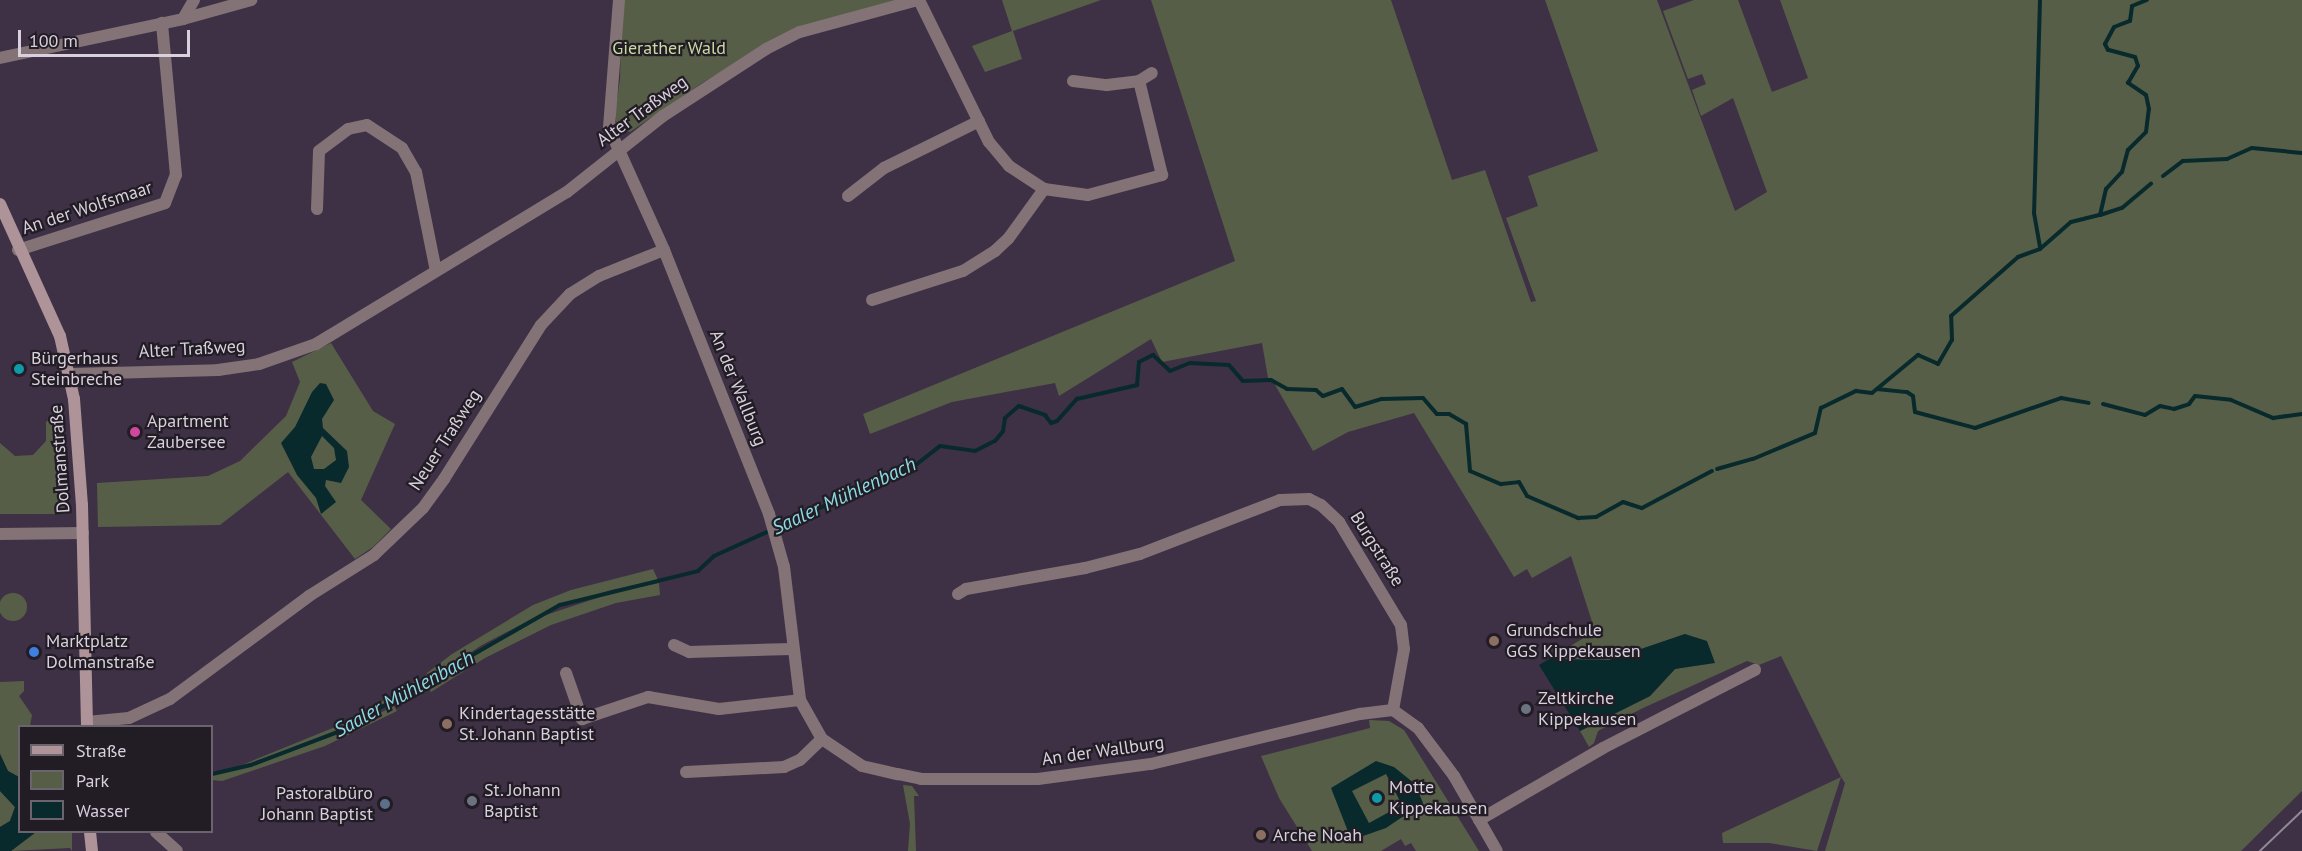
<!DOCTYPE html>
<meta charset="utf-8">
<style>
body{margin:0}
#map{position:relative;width:2302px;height:851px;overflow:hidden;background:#3e3145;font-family:"PT Sans",sans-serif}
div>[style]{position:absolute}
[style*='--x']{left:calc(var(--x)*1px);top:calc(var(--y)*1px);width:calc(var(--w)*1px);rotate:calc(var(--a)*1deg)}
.green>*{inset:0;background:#575e47}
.round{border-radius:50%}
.water>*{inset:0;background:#082a2d}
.stream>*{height:4px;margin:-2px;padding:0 2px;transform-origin:2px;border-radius:2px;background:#082a2d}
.street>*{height:12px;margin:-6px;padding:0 6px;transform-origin:6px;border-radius:6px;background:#837376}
.secondary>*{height:12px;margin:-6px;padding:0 6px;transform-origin:6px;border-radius:6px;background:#ae9499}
.tram>*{height:1.5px;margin:-0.75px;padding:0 0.75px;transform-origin:0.75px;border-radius:0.75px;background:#938899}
.dots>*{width:16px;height:16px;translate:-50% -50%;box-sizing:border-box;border:3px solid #221c25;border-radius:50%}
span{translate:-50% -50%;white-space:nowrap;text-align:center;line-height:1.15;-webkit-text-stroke:4.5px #221c25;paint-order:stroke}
.park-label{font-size:18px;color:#cadba2}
.street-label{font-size:18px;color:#d8d0dd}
.poi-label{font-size:18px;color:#d8d0dd}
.left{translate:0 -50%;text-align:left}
.right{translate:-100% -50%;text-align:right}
.water-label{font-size:20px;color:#8cdbe3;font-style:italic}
.legend{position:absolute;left:18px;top:725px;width:195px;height:108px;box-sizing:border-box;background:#221c25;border:2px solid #6b646f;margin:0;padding:8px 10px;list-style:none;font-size:18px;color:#d8d0dd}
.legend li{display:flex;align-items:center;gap:12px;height:30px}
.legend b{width:30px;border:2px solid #6b646f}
.scale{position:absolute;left:18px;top:30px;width:172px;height:27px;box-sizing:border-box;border:3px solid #d8d0dd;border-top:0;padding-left:8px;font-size:18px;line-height:21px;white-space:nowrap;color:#d8d0dd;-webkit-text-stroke:4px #221c25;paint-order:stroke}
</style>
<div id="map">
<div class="green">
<i style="clip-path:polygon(622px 0,907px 0,791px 31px,702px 83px,630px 132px,617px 128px,615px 113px,620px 79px)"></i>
<i style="clip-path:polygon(1002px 0,1101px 0,1013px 31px,1022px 59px,985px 72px,972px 46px,1012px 31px)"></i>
<i style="clip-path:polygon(1151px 0,1391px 0,1452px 180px,1485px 170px,1531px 302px,1536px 301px,1506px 218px,1538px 206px,1528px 176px,1598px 151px,1545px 0,1657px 0,1735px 211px,1767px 192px,1733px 98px,1701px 116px,1692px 90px,1706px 84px,1702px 74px,1688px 79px,1663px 11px,1694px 0,1738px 0,1772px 92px,1808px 78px,1780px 0,2302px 0,2302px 791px,2241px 851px,1825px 851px,1845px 783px,1841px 777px,1817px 851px,1769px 843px,1723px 843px,1722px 833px,1841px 777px,1781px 656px,1759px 665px,1747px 661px,1643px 708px,1598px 731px,1594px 743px,1589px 747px,1580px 731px,1650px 696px,1675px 669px,1688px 665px,1685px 634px,1609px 660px,1549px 659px,1595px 631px,1571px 556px,1532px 578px,1527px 569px,1514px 577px,1414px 413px,1348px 432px,1313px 451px,1274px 383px,1268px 378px,1262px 343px,1162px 362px,1151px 339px,1059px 396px,1055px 383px,952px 402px,870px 434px,863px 414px,1235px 261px)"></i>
<i style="clip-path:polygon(331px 343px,373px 411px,395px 424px,361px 500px,391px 529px,373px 547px,355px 559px,288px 472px,220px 525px,98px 527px,97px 483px,208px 476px,240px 461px,286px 416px,300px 382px,292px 362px)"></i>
<i style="clip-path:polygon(61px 409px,65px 514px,0 514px,0 443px,15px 456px,33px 455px,46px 441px,46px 422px)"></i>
<i style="clip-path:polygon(653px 569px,658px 580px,611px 590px,545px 612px,482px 645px,425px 682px,427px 673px,452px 654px,533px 605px,571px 590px)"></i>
<i style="clip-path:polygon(659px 583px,660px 595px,616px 603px,551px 625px,485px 658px,431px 692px,427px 686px,515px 630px,546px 615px,612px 593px)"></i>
<i class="round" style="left:-1px;top:593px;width:28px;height:28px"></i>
<i style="clip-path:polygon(417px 680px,420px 686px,370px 716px,305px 744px,250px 763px,242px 765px,350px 721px)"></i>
<i style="clip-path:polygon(24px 681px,24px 691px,19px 696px,32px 715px,30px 726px,20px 726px,19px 777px,8px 771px,0 754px,0 682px)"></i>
<i style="clip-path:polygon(394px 706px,397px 711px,325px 746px,222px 781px,212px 780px,212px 775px,252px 766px,338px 734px)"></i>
<i style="clip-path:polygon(1369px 720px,1389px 721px,1404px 730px,1479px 851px,1416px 851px,1411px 843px,1405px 846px,1401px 839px,1381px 851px,1312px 851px,1279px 798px,1261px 756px,1370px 728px)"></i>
<i style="clip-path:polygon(903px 785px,912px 786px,919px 796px,914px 796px,916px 851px,908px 851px,910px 824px)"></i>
<i style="clip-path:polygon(0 791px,15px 807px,10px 821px,0 827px)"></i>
<i style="clip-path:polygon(36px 832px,72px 832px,72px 851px,70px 848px,11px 851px)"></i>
</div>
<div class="water">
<i style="clip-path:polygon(evenodd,320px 383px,326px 384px,334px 400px,322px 419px,323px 428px,347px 451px,349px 467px,341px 483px,326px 480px,325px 486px,336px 502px,321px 514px,316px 498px,297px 475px,281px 443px,295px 427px,312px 392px,320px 383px,322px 436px,334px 448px,336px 460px,324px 469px,314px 469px,311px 457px,322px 436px)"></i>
<i style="clip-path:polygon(1685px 634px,1707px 641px,1715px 663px,1675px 669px,1650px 696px,1580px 731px,1539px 665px,1549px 659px,1609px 660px)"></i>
<i style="clip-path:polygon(0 754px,8px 771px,19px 777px,20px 832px,36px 832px,11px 851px,0 851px,0 827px,10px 821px,15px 807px,0 791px)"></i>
<i style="clip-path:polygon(evenodd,1376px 761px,1394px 767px,1415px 784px,1423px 803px,1386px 828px,1363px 836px,1349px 834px,1331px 788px,1376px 761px,1386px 774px,1402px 805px,1369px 823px,1352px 791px,1386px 774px)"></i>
</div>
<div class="stream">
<i style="--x:2040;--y:0;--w:213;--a:91.6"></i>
<i style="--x:2034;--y:213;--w:36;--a:80"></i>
<i style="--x:2163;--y:176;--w:25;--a:-37"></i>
<i style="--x:2183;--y:161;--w:44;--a:-2.6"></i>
<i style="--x:2227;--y:159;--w:27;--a:-24"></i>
<i style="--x:2252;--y:148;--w:50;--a:5.7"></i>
<i style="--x:2100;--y:215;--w:23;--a:-18"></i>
<i style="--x:2122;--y:208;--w:38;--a:-40"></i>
<i style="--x:1877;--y:389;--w:30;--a:6"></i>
<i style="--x:1907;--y:392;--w:7;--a:34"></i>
<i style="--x:1913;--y:396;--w:16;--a:83"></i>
<i style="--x:1915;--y:412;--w:62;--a:14.9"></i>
<i style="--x:1975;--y:428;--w:91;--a:-19.2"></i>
<i style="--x:2061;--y:398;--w:28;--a:10"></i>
<i style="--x:2103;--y:404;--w:43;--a:14.7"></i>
<i style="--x:2145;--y:415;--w:17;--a:-31"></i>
<i style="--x:2160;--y:406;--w:14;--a:12"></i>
<i style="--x:2174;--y:409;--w:16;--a:-18"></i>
<i style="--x:2189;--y:404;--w:10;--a:-53"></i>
<i style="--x:2195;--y:396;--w:36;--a:6"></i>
<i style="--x:2231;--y:400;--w:46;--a:23.2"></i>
<i style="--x:2273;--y:418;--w:29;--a:-8"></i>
<i style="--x:1717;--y:469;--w:37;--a:-16"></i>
<i style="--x:1753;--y:459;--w:67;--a:-22.8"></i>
<i style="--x:1815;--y:433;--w:26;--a:-77"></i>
<i style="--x:1821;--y:408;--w:39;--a:-26"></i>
<i style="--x:1856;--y:391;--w:16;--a:7"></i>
<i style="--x:1872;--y:393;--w:60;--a:-39.6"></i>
<i style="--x:1918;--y:355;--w:22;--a:24"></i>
<i style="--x:1938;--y:364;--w:28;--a:-60"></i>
<i style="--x:1952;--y:340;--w:24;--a:-92"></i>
<i style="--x:1951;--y:316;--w:89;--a:-41.4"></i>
<i style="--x:2018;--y:257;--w:23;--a:-20"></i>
<i style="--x:2040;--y:249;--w:41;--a:-41.1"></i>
<i style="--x:2071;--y:222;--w:30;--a:-14"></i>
<i style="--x:2100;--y:215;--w:27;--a:-77"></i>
<i style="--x:2106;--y:189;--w:23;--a:-47"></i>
<i style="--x:2122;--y:172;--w:23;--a:-75"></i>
<i style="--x:2128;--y:150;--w:25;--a:-45"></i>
<i style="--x:2146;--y:132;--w:23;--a:-83"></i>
<i style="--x:2149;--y:109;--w:14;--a:-102"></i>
<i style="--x:2146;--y:95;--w:22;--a:-146"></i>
<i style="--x:2128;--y:83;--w:20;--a:-60"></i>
<i style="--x:2138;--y:66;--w:9;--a:-108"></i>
<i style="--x:2135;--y:57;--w:28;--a:-165"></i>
<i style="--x:2108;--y:50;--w:7;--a:-117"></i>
<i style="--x:2105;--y:44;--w:19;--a:-62"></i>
<i style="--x:2114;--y:27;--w:17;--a:-21"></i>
<i style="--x:2130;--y:21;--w:15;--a:-82"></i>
<i style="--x:2132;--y:6;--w:16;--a:-22"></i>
<i style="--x:212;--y:774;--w:40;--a:-13"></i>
<i style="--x:251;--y:765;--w:93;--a:-20.8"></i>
<i style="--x:338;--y:732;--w:256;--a:-29.8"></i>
<i style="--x:560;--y:605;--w:142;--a:-13.8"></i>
<i style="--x:698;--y:571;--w:22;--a:-43"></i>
<i style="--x:714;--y:556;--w:223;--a:-24.4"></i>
<i style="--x:917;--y:464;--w:29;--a:-38"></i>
<i style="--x:940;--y:446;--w:35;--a:8"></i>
<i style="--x:975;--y:451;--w:22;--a:-27"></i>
<i style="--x:995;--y:441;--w:13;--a:-51"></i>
<i style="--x:1003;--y:431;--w:13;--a:-81"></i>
<i style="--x:1005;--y:418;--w:18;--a:-41"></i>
<i style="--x:1019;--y:406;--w:28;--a:19"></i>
<i style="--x:1045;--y:415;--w:10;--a:53"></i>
<i style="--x:1051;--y:423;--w:6;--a:-18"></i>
<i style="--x:1057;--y:421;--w:30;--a:-48"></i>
<i style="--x:1077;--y:399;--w:62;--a:-13.1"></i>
<i style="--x:1137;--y:385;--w:23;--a:-85"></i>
<i style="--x:1139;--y:362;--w:16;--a:-27"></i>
<i style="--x:1153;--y:355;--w:23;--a:43"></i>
<i style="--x:1170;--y:371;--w:22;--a:-22"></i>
<i style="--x:1190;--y:363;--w:39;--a:3"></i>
<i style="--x:1229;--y:365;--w:21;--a:49"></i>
<i style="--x:1243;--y:381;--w:28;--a:-2"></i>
<i style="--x:1271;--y:380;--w:18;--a:29"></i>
<i style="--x:1287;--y:389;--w:29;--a:2"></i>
<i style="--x:1316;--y:390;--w:9;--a:41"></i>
<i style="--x:1323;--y:396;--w:20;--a:-20"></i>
<i style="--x:1342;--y:389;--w:22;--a:54"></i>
<i style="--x:1355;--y:407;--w:28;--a:-17"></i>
<i style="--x:1382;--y:399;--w:41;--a:-1.4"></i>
<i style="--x:1423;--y:398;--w:21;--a:49"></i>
<i style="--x:1437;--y:414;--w:12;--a:0"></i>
<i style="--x:1449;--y:414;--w:20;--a:30"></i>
<i style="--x:1466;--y:424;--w:47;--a:85.1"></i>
<i style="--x:1470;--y:471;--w:34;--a:23"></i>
<i style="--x:1501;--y:484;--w:18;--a:-6"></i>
<i style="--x:1519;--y:482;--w:16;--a:60"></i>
<i style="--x:1527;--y:496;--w:56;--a:23.3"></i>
<i style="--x:1578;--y:518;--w:18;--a:-3"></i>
<i style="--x:1596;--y:517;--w:31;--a:-29"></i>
<i style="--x:1623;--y:502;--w:20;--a:18"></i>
<i style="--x:1642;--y:508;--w:79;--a:-27.9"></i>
</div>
<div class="street">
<i style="--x:619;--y:0;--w:128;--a:94.5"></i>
<i style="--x:609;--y:128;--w:134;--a:65.7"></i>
<i style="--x:664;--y:250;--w:284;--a:68.3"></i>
<i style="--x:769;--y:514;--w:55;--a:74.2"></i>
<i style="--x:784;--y:567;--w:134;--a:83.1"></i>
<i style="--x:800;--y:700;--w:45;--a:60.6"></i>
<i style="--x:822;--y:739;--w:48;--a:34"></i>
<i style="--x:862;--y:766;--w:37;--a:13"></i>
<i style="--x:898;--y:774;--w:24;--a:12"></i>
<i style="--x:921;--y:779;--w:117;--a:0"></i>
<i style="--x:1038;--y:779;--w:114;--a:-7.6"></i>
<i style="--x:1151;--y:764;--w:215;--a:-13.5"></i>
<i style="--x:1360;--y:714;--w:33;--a:-7"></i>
<i style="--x:919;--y:0;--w:158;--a:63.8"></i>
<i style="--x:989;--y:142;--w:31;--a:50"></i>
<i style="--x:1009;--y:166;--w:42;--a:33.3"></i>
<i style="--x:1044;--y:189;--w:44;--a:7.8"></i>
<i style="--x:1088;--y:195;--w:77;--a:-15.1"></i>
<i style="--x:1162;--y:175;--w:97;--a:-103.7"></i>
<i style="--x:183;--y:19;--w:22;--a:-60"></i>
<i style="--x:0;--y:58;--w:187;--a:-12"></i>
<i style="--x:183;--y:19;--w:71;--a:-15.6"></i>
<i style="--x:1073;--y:81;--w:34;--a:7"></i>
<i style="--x:1107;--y:85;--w:32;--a:-7"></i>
<i style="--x:1139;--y:81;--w:15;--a:-32"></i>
<i style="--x:848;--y:196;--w:46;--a:-37.9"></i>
<i style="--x:884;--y:168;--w:106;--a:-26.3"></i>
<i style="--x:317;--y:209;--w:58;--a:-88"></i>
<i style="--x:319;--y:151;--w:36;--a:-37"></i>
<i style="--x:348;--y:129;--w:19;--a:-12"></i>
<i style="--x:367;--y:125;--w:42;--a:33.3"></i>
<i style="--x:402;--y:148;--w:28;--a:60"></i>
<i style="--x:416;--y:172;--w:101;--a:78.6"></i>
<i style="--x:18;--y:250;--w:154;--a:-17.7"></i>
<i style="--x:165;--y:203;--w:30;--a:-69"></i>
<i style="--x:176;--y:175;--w:153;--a:-95.3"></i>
<i style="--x:872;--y:300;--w:96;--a:-17.7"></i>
<i style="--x:963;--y:271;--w:38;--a:-32"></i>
<i style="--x:995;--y:251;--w:18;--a:-43"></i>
<i style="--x:1008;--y:239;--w:62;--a:-54.2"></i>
<i style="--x:70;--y:374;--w:148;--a:-1.5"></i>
<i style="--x:218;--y:370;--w:41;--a:-8.3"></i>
<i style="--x:259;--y:364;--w:60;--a:-19.3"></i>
<i style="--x:316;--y:344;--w:293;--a:-31.2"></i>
<i style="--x:567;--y:192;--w:122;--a:-38.4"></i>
<i style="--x:663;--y:116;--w:123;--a:-33"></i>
<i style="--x:766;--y:49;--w:38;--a:-27"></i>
<i style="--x:800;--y:32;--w:122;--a:-15.2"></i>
<i style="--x:0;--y:534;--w:83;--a:-0.7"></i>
<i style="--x:958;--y:594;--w:9;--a:-32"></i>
<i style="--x:966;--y:589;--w:121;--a:-10"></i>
<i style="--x:1085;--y:568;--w:57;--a:-14.3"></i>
<i style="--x:1140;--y:554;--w:150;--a:-21.1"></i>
<i style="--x:1280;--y:500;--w:29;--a:-2"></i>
<i style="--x:1309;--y:499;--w:13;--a:27"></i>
<i style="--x:1321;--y:505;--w:25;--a:43"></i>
<i style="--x:1339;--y:522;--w:120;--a:59"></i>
<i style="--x:1401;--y:625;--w:24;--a:83"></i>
<i style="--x:1404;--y:649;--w:62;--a:100.2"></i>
<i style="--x:1393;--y:710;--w:31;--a:36"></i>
<i style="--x:1418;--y:728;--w:60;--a:53.1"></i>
<i style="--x:1454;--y:776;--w:86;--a:60.2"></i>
<i style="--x:674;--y:645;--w:17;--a:25"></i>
<i style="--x:689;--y:652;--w:103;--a:-1.7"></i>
<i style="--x:566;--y:673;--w:49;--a:70.8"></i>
<i style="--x:582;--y:719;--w:70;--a:-18.4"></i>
<i style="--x:648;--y:697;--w:72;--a:9.6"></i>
<i style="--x:719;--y:709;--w:81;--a:-6.3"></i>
<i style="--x:87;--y:722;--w:42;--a:-5.4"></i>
<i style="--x:129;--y:718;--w:45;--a:-24.9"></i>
<i style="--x:170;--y:699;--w:173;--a:-36.5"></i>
<i style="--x:309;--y:596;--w:77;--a:-32.2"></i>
<i style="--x:374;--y:555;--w:68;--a:-43.8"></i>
<i style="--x:423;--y:508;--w:36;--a:-54"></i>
<i style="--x:444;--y:479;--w:182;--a:-57.8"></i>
<i style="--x:541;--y:325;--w:42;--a:-46.9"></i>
<i style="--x:570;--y:294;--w:34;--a:-32"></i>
<i style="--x:599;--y:276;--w:70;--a:-21.8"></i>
<i style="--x:686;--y:772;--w:98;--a:-2.9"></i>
<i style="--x:784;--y:767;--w:17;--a:-24"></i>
<i style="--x:800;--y:760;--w:30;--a:-44"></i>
<i style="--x:1479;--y:820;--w:143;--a:-30.1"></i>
<i style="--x:1603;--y:748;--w:171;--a:-27.2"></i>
<i style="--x:156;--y:832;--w:28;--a:42"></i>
</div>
<div class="secondary">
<i style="--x:0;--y:204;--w:145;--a:65.6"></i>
<i style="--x:60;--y:336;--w:65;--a:77.5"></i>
<i style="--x:74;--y:399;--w:106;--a:85.7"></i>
<i style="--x:82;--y:505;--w:221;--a:88.7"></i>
<i style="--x:90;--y:832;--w:19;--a:84"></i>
</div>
<div class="tram">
<i style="--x:2260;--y:851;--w:58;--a:-43.6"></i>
</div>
<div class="dots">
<i style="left:19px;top:369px;background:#0f9aa8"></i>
<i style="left:135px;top:432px;background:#d1479c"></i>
<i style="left:1494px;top:641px;background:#8d6e63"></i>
<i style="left:34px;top:652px;background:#3f7fe0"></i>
<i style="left:1526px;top:709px;background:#6b7280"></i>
<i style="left:447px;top:724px;background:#8d6e63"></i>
<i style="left:1377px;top:798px;background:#0f9aa8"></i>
<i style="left:472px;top:801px;background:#6b7280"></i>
<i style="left:385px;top:804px;background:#5c6f8a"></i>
<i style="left:1261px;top:835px;background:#8d6e63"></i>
</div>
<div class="park-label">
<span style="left:669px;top:48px">Gierather Wald</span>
</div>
<div class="street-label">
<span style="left:642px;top:111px;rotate:-36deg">Alter Traßweg</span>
<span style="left:87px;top:208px;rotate:-18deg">An der Wolfsmaar</span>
<span style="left:192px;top:349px;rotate:-3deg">Alter Traßweg</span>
<span style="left:738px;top:388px;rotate:68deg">An der Wallburg</span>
<span style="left:445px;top:440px;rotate:-57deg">Neuer Traßweg</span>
<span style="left:60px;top:459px;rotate:-94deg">Dolmanstraße</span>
<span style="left:1377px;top:549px;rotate:58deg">Burgstraße</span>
<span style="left:1103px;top:751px;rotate:-8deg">An der Wallburg</span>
</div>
<div class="poi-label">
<span class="left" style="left:31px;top:369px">Bürgerhaus<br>Steinbreche</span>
<span class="left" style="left:147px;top:432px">Apartment<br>Zaubersee</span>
<span class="left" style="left:1506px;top:641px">Grundschule<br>GGS Kippekausen</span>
<span class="left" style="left:46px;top:652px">Marktplatz<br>Dolmanstraße</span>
<span class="left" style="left:1538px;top:709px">Zeltkirche<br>Kippekausen</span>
<span class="left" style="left:459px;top:724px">Kindertagesstätte<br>St. Johann Baptist</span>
<span class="left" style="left:1389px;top:798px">Motte<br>Kippekausen</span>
<span class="left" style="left:484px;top:801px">St. Johann<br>Baptist</span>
<span class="right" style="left:373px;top:804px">Pastoralbüro<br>Johann Baptist</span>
<span class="left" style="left:1273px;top:835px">Arche Noah</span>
</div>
<div class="water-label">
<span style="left:844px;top:496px;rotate:-25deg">Saaler Mühlenbach</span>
<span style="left:404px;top:694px;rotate:-29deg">Saaler Mühlenbach</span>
</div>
<ul class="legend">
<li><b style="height:8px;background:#ae9499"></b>Straße</li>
<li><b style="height:16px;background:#575e47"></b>Park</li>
<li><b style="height:16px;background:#082a2d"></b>Wasser</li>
</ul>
<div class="scale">100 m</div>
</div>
